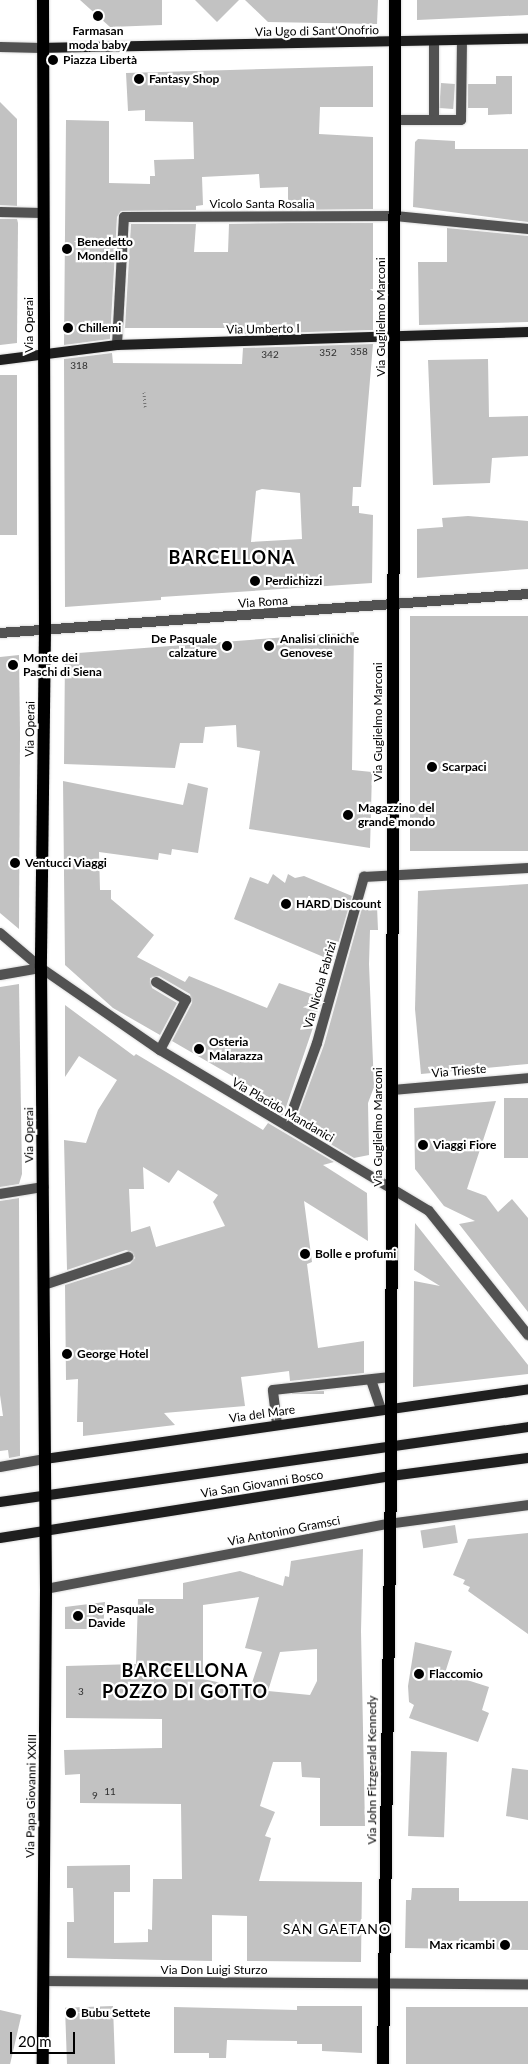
<!DOCTYPE html>
<meta charset="utf-8">
<style>
body{margin:0}
#map{position:relative;width:528px;height:2064px;overflow:hidden;background:#fff;font-family:Lato,sans-serif}
div>[style]{position:absolute}
[style*='--x']{left:calc(var(--x)*1px);top:calc(var(--y)*1px);width:calc(var(--w)*1px);rotate:calc(var(--a)*1deg)}
.building>*{inset:0;background:#c2c2c2;transform-origin:0 0}
.path>*{height:3px;margin-top:-1.5px;transform-origin:0;background:repeating-linear-gradient(90deg,#747474 0 1px,transparent 0 3.5px)}
.roads{filter:drop-shadow(0 0 1px #dbdbdb) drop-shadow(0 0 1px #dbdbdb)}
.lane>*{height:10px;margin:-5px;padding:0 5px;transform-origin:5px;border-radius:5px;background:#525252}
.street>*{height:10px;margin:-5px;padding:0 5px;transform-origin:5px;border-radius:5px;background:#525252}
.secondary>*{height:10px;margin:-5px;padding:0 5px;transform-origin:5px;border-radius:5px;background:#1f1f1f}
.primary>*{height:12px;margin:-6px;padding:0 6px;transform-origin:6px;border-radius:6px;background:#000}
.dots>*{width:14px;height:14px;translate:-50% -50%;box-sizing:border-box;border:2px solid #fff;border-radius:50%}
span{translate:-50% -50%;white-space:nowrap;text-align:center;line-height:1.15;-webkit-text-stroke:4.5px #fff;paint-order:stroke}
.number-label{font-size:10px;color:#303030}
.number-label span{-webkit-text-stroke-width:0}
.poi-label{font-size:12px;color:#000;font-weight:700}
.left{translate:0 -50%;text-align:left}
.right{translate:-100% -50%;text-align:right}
.street-label{font-size:12px;color:#000}
.neighbourhood-label{font-size:14px;color:#000;letter-spacing:1px}
.district-label{font-size:18px;color:#000;font-weight:700;letter-spacing:1px}
.scale{position:absolute;left:10px;top:2032px;width:65px;height:22px;box-sizing:border-box;border:2px solid #000;border-top:0;padding-left:6px;font-size:15px;line-height:18px;white-space:nowrap;color:#000;-webkit-text-stroke:4px #fff;paint-order:stroke}
</style>
<div id="map">
<div class="building">
<i style="clip-path:polygon(80px 0,162px 0,162px 25px,110px 27px)"></i>
<i style="clip-path:polygon(195px 0,239px 0,217px 22px)"></i>
<i style="clip-path:polygon(245px 0,378px 0,377px 24px,268px 22px)"></i>
<i style="clip-path:polygon(417px 0,528px 0,528px 15px,417px 20px)"></i>
<i style="clip-path:polygon(373px 66px,373px 107px,320px 107px,319px 134px,373px 137px,373px 209px,288px 210px,288px 187px,260px 188px,259px 174px,202px 177px,203px 205px,196px 206px,196px 210px,121px 211px,117px 217px,110px 339px,64px 345px,66px 120px,109px 121px,109px 183px,150px 184px,150px 176px,155px 176px,154px 160px,194px 159px,193px 122px,145px 121px,145px 110px,128px 111px,126px 73px)"></i>
<i style="clip-path:polygon(496px 76px,512px 76px,512px 114px,488px 115px,488px 108px,468px 108px,468px 84px,496px 84px)"></i>
<i style="left:441px;top:83px;width:14px;height:25px;rotate:4deg"></i>
<i style="clip-path:polygon(0 102px,17px 119px,17px 206px,0 205px)"></i>
<i style="clip-path:polygon(418px 139px,455px 141px,455px 149px,528px 149px,528px 222px,413px 207px,415px 142px)"></i>
<i style="clip-path:polygon(0 219px,17px 219px,18px 223px,17px 343px,0 345px)"></i>
<i style="clip-path:polygon(288px 223px,373px 223px,373px 330px,244px 334px,244px 328px,125px 328px,131px 224px,196px 224px,194px 252px,228px 252px,229px 224px)"></i>
<i style="clip-path:polygon(447px 228px,528px 236px,528px 322px,419px 325px,418px 262px,447px 262px)"></i>
<i style="clip-path:polygon(evenodd,373px 344px,361px 487px,353px 487px,352px 506px,359px 506px,359px 513px,373px 515px,372px 583px,161px 597px,161px 600px,65px 607px,64px 359px,112px 353px,113px 363px,242px 364px,243px 348px,373px 344px,262px 489px,300px 493px,302px 539px,251px 542px,256px 491px,262px 489px)"></i>
<i style="clip-path:polygon(488px 359px,489px 417px,528px 416px,528px 456px,492px 458px,490px 483px,433px 485px,428px 360px)"></i>
<i style="left:17px;top:375px;width:160px;height:17px;rotate:90deg"></i>
<i style="clip-path:polygon(468px 516px,528px 521px,528px 569px,417px 578px,417px 529px,443px 527px,442px 518px)"></i>
<i style="left:528px;top:616px;width:235px;height:118px;rotate:90deg"></i>
<i style="clip-path:polygon(354px 632px,352px 770px,372px 772px,370px 848px,249px 829px,260px 751px,237px 747px,236px 725px,205px 727px,203px 743px,180px 743px,175px 768px,64px 764px,65px 654px)"></i>
<i style="clip-path:polygon(19px 655px,20px 734px,19px 929px,0 913px,0 657px)"></i>
<i style="clip-path:polygon(63px 781px,183px 805px,188px 783px,208px 788px,198px 853px,172px 849px,171px 855px,159px 853px,158px 860px,99px 852px,100px 890px,111px 890px,111px 899px,154px 935px,137px 957px,185px 982px,189px 976px,267px 1008px,279px 983px,323px 998px,283px 1116px,277px 1112px,282px 1105px,172px 1041px,192px 1003px,190px 994px,159px 976px,150px 978px,152px 988px,177px 1003px,160px 1035px,113px 1008px,65px 965px)"></i>
<i style="clip-path:polygon(273px 874px,285px 883px,288px 874px,295px 878px,304px 876px,352px 896px,333px 961px,234px 919px,250px 877px,268px 884px)"></i>
<i style="clip-path:polygon(528px 884px,528px 1064px,421px 1074px,415px 1009px,418px 891px)"></i>
<i style="clip-path:polygon(364px 901px,377px 906px,378px 930px,370px 930px,369px 964px,374px 1087px,368px 1103px,369px 1155px,354px 1158px,295px 1123px,324px 1045px)"></i>
<i style="clip-path:polygon(19px 984px,22px 1174px,19px 1184px,0 1187px,0 987px)"></i>
<i style="clip-path:polygon(evenodd,65px 1005px,134px 1056px,136px 1054px,263px 1130px,268px 1123px,334px 1162px,323px 1165px,367px 1193px,368px 1241px,304px 1201px,312px 1262px,307px 1264px,318px 1348px,364px 1341px,364px 1373px,290px 1381px,289px 1371px,241px 1377px,245px 1406px,164px 1413px,175px 1425px,83px 1436px,83px 1422px,77px 1422px,78px 1379px,66px 1380px,65px 1285px,130px 1264px,135px 1258px,132px 1252px,126px 1250px,67px 1270px,64px 1140px,86px 1143px,98px 1110px,117px 1080px,79px 1056px,65px 1077px,65px 1005px,143px 1167px,169px 1183px,178px 1170px,218px 1195px,213px 1202px,225px 1226px,156px 1247px,150px 1226px,131px 1232px,129px 1189px,144px 1189px,143px 1167px)"></i>
<i style="left:528px;top:1098px;width:60px;height:24px;rotate:90deg"></i>
<i style="clip-path:polygon(496px 1101px,467px 1189px,486px 1196px,498px 1212px,512px 1199px,528px 1218px,528px 1312px,459px 1224px,475px 1221px,444px 1206px,415px 1169px,414px 1108px)"></i>
<i style="clip-path:polygon(19px 1198px,20px 1456px,9px 1458px,8px 1450px,0 1451px,0 1416px,3px 1416px,0 1395px,0 1201px)"></i>
<i style="clip-path:polygon(415px 1223px,528px 1365px,528px 1374px,413px 1387px,414px 1281px,440px 1286px,414px 1270px)"></i>
<i style="left:324px;top:1391px;width:3px;height:32px;rotate:90deg"></i>
<i style="left:455px;top:1525px;width:18px;height:35px;rotate:81deg"></i>
<i style="clip-path:polygon(528px 1533px,528px 1634px,468px 1591px,470px 1587px,463px 1584px,465px 1580px,453px 1575px,468px 1539px)"></i>
<i style="clip-path:polygon(evenodd,363px 1549px,361px 1631px,365px 1826px,320px 1826px,320px 1778px,302px 1777px,301px 1762px,273px 1762px,260px 1806px,275px 1812px,265px 1836px,271px 1838px,259px 1881px,362px 1882px,361px 1962px,247px 1961px,247px 1916px,212px 1915px,212px 1961px,67px 1958px,67px 1922px,74px 1922px,73px 1888px,67px 1888px,67px 1866px,130px 1865px,130px 1892px,114px 1892px,114px 1943px,148px 1942px,148px 1929px,152px 1930px,153px 1879px,182px 1879px,181px 1804px,80px 1803px,80px 1774px,65px 1775px,64px 1750px,162px 1748px,162px 1719px,66px 1718px,66px 1666px,136px 1664px,138px 1599px,183px 1599px,183px 1583px,240px 1571px,283px 1586px,285px 1576px,289px 1577px,291px 1561px,363px 1549px,259px 1597px,245px 1648px,262px 1652px,250px 1689px,203px 1679px,203px 1605px,259px 1597px,363px 1549px,317px 1649px,317px 1681px,310px 1695px,268px 1691px,280px 1652px,317px 1649px)"></i>
<i style="clip-path:polygon(105px 1602px,103px 1629px,65px 1629px,65px 1607px)"></i>
<i style="clip-path:polygon(415px 1642px,452px 1651px,445px 1673px,489px 1687px,482px 1710px,489px 1713px,478px 1742px,409px 1718px,414px 1705px,409px 1702px,408px 1686px)"></i>
<i style="left:411px;top:1751px;width:36px;height:85px;rotate:2deg"></i>
<i style="clip-path:polygon(512px 1768px,528px 1770px,528px 1820px,506px 1816px)"></i>
<i style="clip-path:polygon(412px 1888px,459px 1888px,459px 1901px,528px 1901px,528px 1950px,405px 1948px,406px 1900px,411px 1900px)"></i>
<i style="left:113px;top:2006px;width:58px;height:48px;rotate:88deg"></i>
<i style="clip-path:polygon(297px 2006px,362px 2006px,362px 2053px,322px 2051px,322px 2044px,297px 2044px,297px 2041px,227px 2040px,226px 2058px,209px 2058px,209px 2053px,174px 2053px,174px 2007px,297px 2010px)"></i>
<i style="left:406px;top:2007px;width:122px;height:57px"></i>
<i style="left:0;top:2010px;width:22px;height:54px;rotate:13deg"></i>
</div>
<div class="path">
<i style="--x:144;--y:392;--w:15;--a:86"></i>
</div>
<div class="roads">
<div class="lane">
<i style="--x:395;--y:120;--w:39;--a:0"></i>
<i style="--x:434;--y:120;--w:79;--a:-90"></i>
<i style="--x:434;--y:120;--w:27;--a:0"></i>
<i style="--x:461;--y:120;--w:79;--a:-89.3"></i>
<i style="--x:371;--y:1380;--w:31;--a:71"></i>
<i style="--x:277;--y:1424;--w:34;--a:-97"></i>
<i style="--x:273;--y:1390;--w:118;--a:-6.3"></i>
<i style="--x:46;--y:1589;--w:348;--a:-10.8"></i>
<i style="--x:388;--y:1524;--w:141;--a:-7.7"></i>
</div>
<div class="street">
<i style="--x:0;--y:47;--w:42;--a:1.4"></i>
<i style="--x:0;--y:212;--w:42;--a:1.4"></i>
<i style="--x:117;--y:345;--w:128;--a:-86.9"></i>
<i style="--x:124;--y:217;--w:271;--a:-0.2"></i>
<i style="--x:395;--y:216;--w:134;--a:5.6"></i>
<i style="--x:0;--y:633;--w:529;--a:-4.22"></i>
<i style="--x:0;--y:933;--w:54;--a:40.5"></i>
<i style="--x:41;--y:968;--w:145;--a:34.6"></i>
<i style="--x:160;--y:1050;--w:313;--a:30.9"></i>
<i style="--x:429;--y:1211;--w:159;--a:51.4"></i>
<i style="--x:0;--y:975;--w:42;--a:-9.7"></i>
<i style="--x:156;--y:982;--w:35;--a:31"></i>
<i style="--x:186;--y:1000;--w:56;--a:117.5"></i>
<i style="--x:392;--y:1090;--w:137;--a:-5"></i>
<i style="--x:287;--y:1126;--w:88;--a:-70.1"></i>
<i style="--x:317;--y:1043;--w:173;--a:-74.2"></i>
<i style="--x:364;--y:877;--w:164;--a:-3.1"></i>
<i style="--x:0;--y:1194;--w:44;--a:-9.2"></i>
<i style="--x:44;--y:1285;--w:89;--a:-18.4"></i>
<i style="--x:0;--y:1467;--w:46;--a:-10.1"></i>
<i style="--x:43;--y:1981;--w:485;--a:0.4"></i>
</div>
<div class="secondary">
<i style="--x:42;--y:48;--w:486;--a:-1.1"></i>
<i style="--x:0;--y:360;--w:118;--a:-7.3"></i>
<i style="--x:117;--y:345;--w:411;--a:-1.8"></i>
<i style="--x:45;--y:1459;--w:488;--a:-8.2"></i>
<i style="--x:0;--y:1502;--w:533;--a:-8.08"></i>
<i style="--x:0;--y:1538;--w:396;--a:-9"></i>
<i style="--x:391;--y:1476;--w:138;--a:-7.5"></i>
</div>
<div class="primary">
<i style="--x:43;--y:0;--w:629;--a:89.82"></i>
<i style="--x:45;--y:629;--w:339;--a:90.7"></i>
<i style="--x:41;--y:968;--w:621;--a:89.54"></i>
<i style="--x:46;--y:1589;--w:475;--a:90.4"></i>
<i style="--x:383;--y:2064;--w:588;--a:-89.22"></i>
<i style="--x:391;--y:1476;--w:1476;--a:-89.84"></i>
</div>
</div>
<div class="dots">
<i style="left:98px;top:16px;background:#000"></i>
<i style="left:53px;top:60px;background:#000"></i>
<i style="left:139px;top:79px;background:#000"></i>
<i style="left:67px;top:249px;background:#000"></i>
<i style="left:68px;top:328px;background:#000"></i>
<i style="left:255px;top:581px;background:#000"></i>
<i style="left:227px;top:646px;background:#000"></i>
<i style="left:269px;top:646px;background:#000"></i>
<i style="left:13px;top:665px;background:#000"></i>
<i style="left:432px;top:767px;background:#000"></i>
<i style="left:348px;top:815px;background:#000"></i>
<i style="left:15px;top:863px;background:#000"></i>
<i style="left:286px;top:904px;background:#000"></i>
<i style="left:199px;top:1049px;background:#000"></i>
<i style="left:423px;top:1145px;background:#000"></i>
<i style="left:305px;top:1254px;background:#000"></i>
<i style="left:67px;top:1354px;background:#000"></i>
<i style="left:78px;top:1616px;background:#000"></i>
<i style="left:419px;top:1674px;background:#000"></i>
<i style="left:505px;top:1945px;background:#000"></i>
<i style="left:71px;top:2013px;background:#000"></i>
</div>
<div class="number-label">
<span style="left:359px;top:352px">358</span>
<span style="left:328px;top:353px">352</span>
<span style="left:270px;top:355px">342</span>
<span style="left:79px;top:366px">318</span>
<span style="left:81px;top:1692px">3</span>
<span style="left:110px;top:1792px">11</span>
<span style="left:95px;top:1796px">9</span>
</div>
<div class="poi-label">
<span style="left:98px;top:38px">Farmasan<br>moda baby</span>
<span class="left" style="left:63px;top:60px">Piazza Libertà</span>
<span class="left" style="left:149px;top:79px">Fantasy Shop</span>
<span class="left" style="left:77px;top:249px">Benedetto<br>Mondello</span>
<span class="left" style="left:78px;top:328px">Chillemi</span>
<span class="left" style="left:265px;top:581px">Perdichizzi</span>
<span class="right" style="left:217px;top:646px">De Pasquale<br>calzature</span>
<span class="left" style="left:280px;top:646px">Analisi cliniche<br>Genovese</span>
<span class="left" style="left:23px;top:665px">Monte dei<br>Paschi di Siena</span>
<span class="left" style="left:442px;top:767px">Scarpaci</span>
<span class="left" style="left:358px;top:815px">Magazzino del<br>grande mondo</span>
<span class="left" style="left:25px;top:863px">Ventucci Viaggi</span>
<span class="left" style="left:296px;top:904px">HARD Discount</span>
<span class="left" style="left:209px;top:1049px">Osteria<br>Malarazza</span>
<span class="left" style="left:433px;top:1145px">Viaggi Fiore</span>
<span class="left" style="left:315px;top:1254px">Bolle e profumi</span>
<span class="left" style="left:77px;top:1354px">George Hotel</span>
<span class="left" style="left:88px;top:1616px">De Pasquale<br>Davide</span>
<span class="left" style="left:429px;top:1674px">Flaccomio</span>
<span class="right" style="left:495px;top:1945px">Max ricambi</span>
<span class="left" style="left:81px;top:2013px">Bubu Settete</span>
</div>
<div class="street-label">
<span style="left:317px;top:31px;rotate:-1deg">Via Ugo di Sant'Onofrio</span>
<span style="left:262px;top:204px">Vicolo Santa Rosalia</span>
<span style="left:381px;top:317px;rotate:-90deg">Via Guglielmo Marconi</span>
<span style="left:29px;top:325px;rotate:-90deg">Via Operai</span>
<span style="left:263px;top:329px;rotate:-1deg">Via Umberto I</span>
<span style="left:263px;top:602px;rotate:-4deg">Via Roma</span>
<span style="left:378px;top:722px;rotate:-90deg">Via Guglielmo Marconi</span>
<span style="left:30px;top:729px;rotate:-89deg">Via Operai</span>
<span style="left:320px;top:985px;rotate:-74deg">Via Nicola Fabrizi</span>
<span style="left:459px;top:1071px;rotate:-5deg">Via Trieste</span>
<span style="left:283px;top:1110px;rotate:30deg">Via Placido Mandanici</span>
<span style="left:378px;top:1127px;rotate:-90deg">Via Guglielmo Marconi</span>
<span style="left:29px;top:1135px;rotate:-90deg">Via Operai</span>
<span style="left:262px;top:1414px;rotate:-8deg">Via del Mare</span>
<span style="left:262px;top:1484px;rotate:-9deg">Via San Giovanni Bosco</span>
<span style="left:284px;top:1531px;rotate:-11deg">Via Antonino Gramsci</span>
<span style="left:372px;top:1770px;rotate:-90deg">Via John Fitzgerald Kennedy</span>
<span style="left:31px;top:1796px;rotate:-89deg">Via Papa Giovanni XXIII</span>
<span style="left:214px;top:1970px">Via Don Luigi Sturzo</span>
</div>
<div class="neighbourhood-label">
<span style="left:337px;top:1929px">SAN GAETANO</span>
</div>
<div class="district-label">
<span style="left:232px;top:557px">BARCELLONA</span>
<span style="left:185px;top:1681px">BARCELLONA<br>POZZO DI GOTTO</span>
</div>
<div class="scale">20 m</div>
</div>
